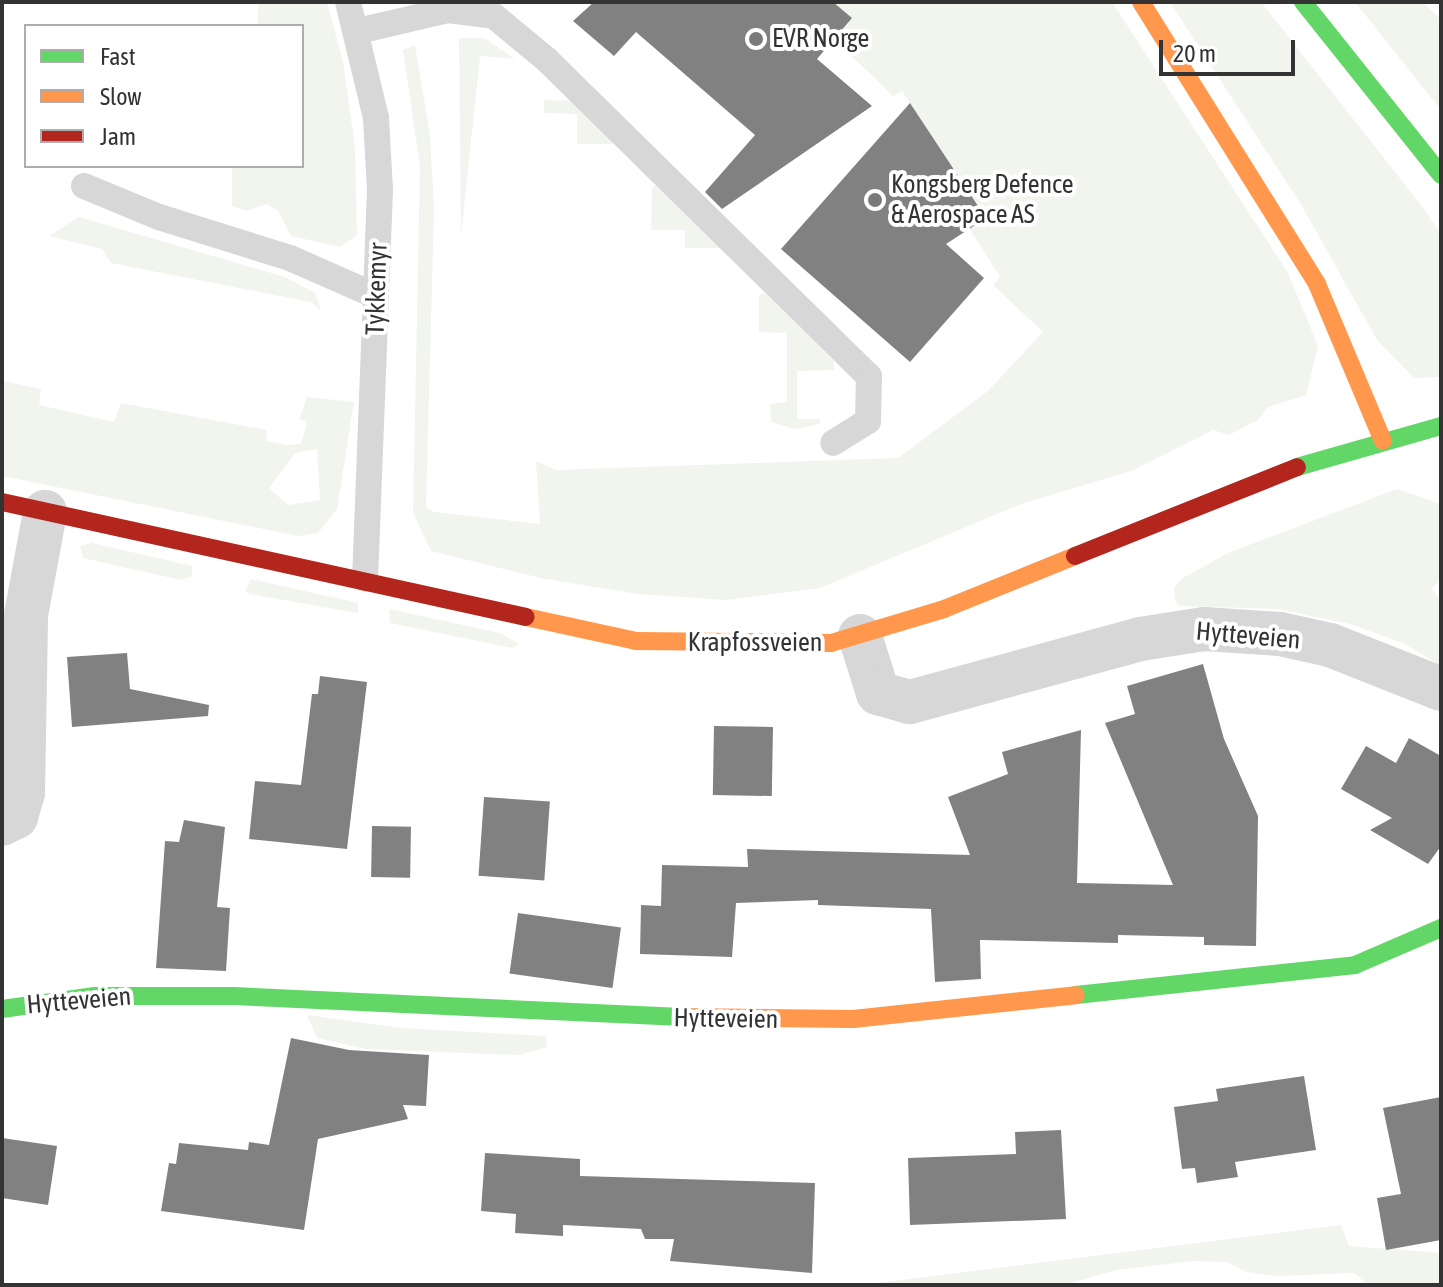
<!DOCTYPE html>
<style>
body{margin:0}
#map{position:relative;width:1443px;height:1287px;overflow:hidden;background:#fff;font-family:"Asap Condensed",sans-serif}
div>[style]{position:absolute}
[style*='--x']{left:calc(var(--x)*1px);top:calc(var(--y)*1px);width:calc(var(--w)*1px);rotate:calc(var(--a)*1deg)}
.green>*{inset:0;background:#f1f5ed}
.building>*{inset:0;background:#818181;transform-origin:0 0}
.lane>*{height:26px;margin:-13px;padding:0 13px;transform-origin:13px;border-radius:13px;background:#d7d7d7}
.street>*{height:44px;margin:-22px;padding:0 22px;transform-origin:22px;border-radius:22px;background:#d7d7d7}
.fast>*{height:18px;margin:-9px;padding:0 9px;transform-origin:9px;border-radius:9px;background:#63d668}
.slow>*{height:18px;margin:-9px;padding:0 9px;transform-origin:9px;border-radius:9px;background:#ff974d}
.jam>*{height:18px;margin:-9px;padding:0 9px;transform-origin:9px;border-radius:9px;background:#b3261e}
.dots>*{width:22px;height:22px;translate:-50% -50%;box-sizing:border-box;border:4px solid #fff;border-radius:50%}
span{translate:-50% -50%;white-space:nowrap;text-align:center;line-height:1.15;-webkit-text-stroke:8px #fff;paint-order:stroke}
.poi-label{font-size:26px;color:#333}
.left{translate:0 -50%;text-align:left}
.street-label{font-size:26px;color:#333}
.frame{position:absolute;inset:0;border:4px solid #333;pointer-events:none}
.legend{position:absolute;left:24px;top:24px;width:280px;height:144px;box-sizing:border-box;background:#fff;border:2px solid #adadad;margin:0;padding:10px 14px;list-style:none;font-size:24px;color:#333}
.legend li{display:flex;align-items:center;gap:16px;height:40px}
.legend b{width:40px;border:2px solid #adadad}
.scale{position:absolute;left:1159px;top:40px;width:136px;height:36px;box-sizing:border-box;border:4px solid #333;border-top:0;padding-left:10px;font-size:24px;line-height:28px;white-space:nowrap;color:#333;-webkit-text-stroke:6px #fff;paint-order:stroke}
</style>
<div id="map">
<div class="green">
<i style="clip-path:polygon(258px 2px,327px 2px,343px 62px,355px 148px,357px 235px,340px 247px,291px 236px,278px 211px,267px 204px,246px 211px,232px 206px,232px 166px,302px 166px,302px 26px,258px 26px)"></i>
<i style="clip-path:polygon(833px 2px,1112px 2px,1288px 273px,1318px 346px,1306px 395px,1268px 407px,1258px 420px,1229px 435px,1213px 430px,1131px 471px,1021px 504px,820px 588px,727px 600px,638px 594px,541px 578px,431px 551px,413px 513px,420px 166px,403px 50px,415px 45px,430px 135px,434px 208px,426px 507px,434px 512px,540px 524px,536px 461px,556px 470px,898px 458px,988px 391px,1043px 332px,993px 285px,1000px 277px,970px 229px,986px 217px,902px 91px,893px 96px,834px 39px,852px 18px)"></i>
<i style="clip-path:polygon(1170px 2px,1261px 2px,1424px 209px,1441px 234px,1441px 377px,1414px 378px,1377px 340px,1302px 206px)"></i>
<i style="clip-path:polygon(1355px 2px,1422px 2px,1441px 19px,1441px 110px)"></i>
<i style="clip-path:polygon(459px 38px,484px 38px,515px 59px,480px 56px,461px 236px)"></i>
<i style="clip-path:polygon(544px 100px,575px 101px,613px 139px,612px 144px,577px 144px,577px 114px,544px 113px)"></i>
<i style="clip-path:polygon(658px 184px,721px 248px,685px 248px,685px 230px,651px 230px,652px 188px)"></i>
<i style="clip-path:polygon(79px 217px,285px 277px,315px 293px,321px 310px,311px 302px,111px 263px,102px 249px,49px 236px)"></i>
<i style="clip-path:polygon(765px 293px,834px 361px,834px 370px,797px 371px,797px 419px,820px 419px,820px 424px,794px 429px,771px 422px,770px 404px,787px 402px,787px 333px,759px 332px,759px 295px)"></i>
<i style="clip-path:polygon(evenodd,2px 381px,41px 389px,39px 405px,114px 422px,121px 403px,267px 430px,266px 441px,287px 445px,300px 444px,305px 432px,307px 421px,299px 420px,307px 397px,354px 402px,337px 509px,318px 533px,298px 536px,2px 476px,2px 381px,317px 449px,320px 500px,288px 505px,269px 488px,295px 453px,317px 449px)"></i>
<i style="clip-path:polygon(1397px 489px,1441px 504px,1441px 579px,1432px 588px,1441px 603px,1441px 666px,1403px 643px,1350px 624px,1277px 609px,1180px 606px,1175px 601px,1174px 587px,1183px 578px,1228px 553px)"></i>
<i style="clip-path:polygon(92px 543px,192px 566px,192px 576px,181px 580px,83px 558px,80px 546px)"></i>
<i style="clip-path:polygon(251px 579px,358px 603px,358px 613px,249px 594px,245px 591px)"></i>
<i style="clip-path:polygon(389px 609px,500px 633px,519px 644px,513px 648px,390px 623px)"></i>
<i style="clip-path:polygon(307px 1015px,401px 1028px,546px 1036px,547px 1047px,519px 1055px,366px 1049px,317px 1038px)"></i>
<i style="clip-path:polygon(1341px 1225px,1349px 1246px,1441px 1253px,1441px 1285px,1369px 1285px,1354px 1273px,1278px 1276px,1247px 1272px,1227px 1262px,1193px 1261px,1116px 1270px,1064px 1285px,862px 1285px)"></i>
</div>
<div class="building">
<i style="clip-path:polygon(594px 2px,833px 2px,852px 18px,817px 59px,872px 106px,722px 209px,705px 192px,755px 135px,636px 32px,614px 56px,573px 21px)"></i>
<i style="clip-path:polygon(910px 103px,986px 218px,946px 244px,984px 278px,910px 362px,781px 249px)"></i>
<i style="clip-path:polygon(127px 653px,130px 689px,209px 705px,208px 716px,72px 727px,67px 657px)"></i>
<i style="clip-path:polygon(1203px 664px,1224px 739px,1258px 816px,1256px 946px,1204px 945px,1204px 937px,1118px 935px,1118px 943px,980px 940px,981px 979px,935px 982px,931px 909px,818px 905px,818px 900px,736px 903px,732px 957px,640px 954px,641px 905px,661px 906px,662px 865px,748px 867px,747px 849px,970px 855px,948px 797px,1008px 774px,1002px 752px,1081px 730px,1077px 883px,1173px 885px,1105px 723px,1135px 714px,1127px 686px)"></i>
<i style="clip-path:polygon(320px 676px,367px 682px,347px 849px,249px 839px,255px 781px,301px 785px,312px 694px,318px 694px)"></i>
<i style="left:714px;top:726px;width:59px;height:69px;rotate:1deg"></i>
<i style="clip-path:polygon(1409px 738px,1441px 756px,1441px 846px,1428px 864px,1370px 830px,1392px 818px,1341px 789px,1366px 746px,1396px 763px)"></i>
<i style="left:484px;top:797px;width:66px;height:79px;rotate:4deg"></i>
<i style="clip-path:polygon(184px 820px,225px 827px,217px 907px,230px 908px,226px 971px,156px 968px,165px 841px,179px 842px)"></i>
<i style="left:372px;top:826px;width:39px;height:51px;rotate:1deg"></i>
<i style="left:518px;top:913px;width:104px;height:61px;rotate:8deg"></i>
<i style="clip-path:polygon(291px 1038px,349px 1050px,429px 1055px,426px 1106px,403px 1105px,408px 1119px,318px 1139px,304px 1230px,161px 1211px,169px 1163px,176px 1164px,179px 1143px,248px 1150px,249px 1142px,269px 1145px)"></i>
<i style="clip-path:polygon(1304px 1076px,1316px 1150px,1235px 1162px,1238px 1177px,1197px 1183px,1195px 1168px,1182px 1169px,1174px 1107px,1218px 1101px,1216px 1089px)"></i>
<i style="clip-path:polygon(1441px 1097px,1441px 1240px,1386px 1250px,1377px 1198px,1401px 1194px,1383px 1108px)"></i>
<i style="clip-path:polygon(1061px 1130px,1066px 1219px,910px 1225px,908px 1158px,1016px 1154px,1015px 1132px)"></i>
<i style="clip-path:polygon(2px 1138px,57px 1146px,48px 1205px,2px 1198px)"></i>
<i style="clip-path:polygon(485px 1153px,580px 1159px,580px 1176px,815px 1183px,812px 1273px,670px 1261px,674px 1239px,645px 1239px,641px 1229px,563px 1225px,563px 1236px,515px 1233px,516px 1214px,481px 1211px)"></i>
</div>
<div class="lane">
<i style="--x:348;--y:2;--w:119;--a:76.4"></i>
<i style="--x:376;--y:118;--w:72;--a:86.8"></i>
<i style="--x:380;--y:190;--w:389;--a:92.2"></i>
<i style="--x:358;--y:31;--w:92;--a:-13.1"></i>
<i style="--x:448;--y:10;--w:46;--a:7.4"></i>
<i style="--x:494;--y:16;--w:69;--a:39.7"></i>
<i style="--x:547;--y:60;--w:451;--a:44.5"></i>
<i style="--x:869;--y:376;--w:45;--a:91.3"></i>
<i style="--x:868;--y:421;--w:41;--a:147.8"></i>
<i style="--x:84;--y:186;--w:81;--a:22.5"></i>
<i style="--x:159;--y:217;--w:137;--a:17.4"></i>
<i style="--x:290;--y:258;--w:94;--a:23.8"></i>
</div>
<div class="street">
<i style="--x:860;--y:636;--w:60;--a:72.5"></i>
<i style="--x:878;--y:693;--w:33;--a:16"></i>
<i style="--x:910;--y:702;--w:238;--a:-15.3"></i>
<i style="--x:1140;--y:639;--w:65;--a:-8.9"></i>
<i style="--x:1204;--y:629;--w:76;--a:3.8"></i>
<i style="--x:1280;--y:634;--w:51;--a:12.4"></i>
<i style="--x:1330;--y:645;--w:119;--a:21.6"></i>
<i style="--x:2;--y:824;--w:16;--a:-27"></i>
<i style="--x:16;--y:817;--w:25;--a:-74"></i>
<i style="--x:23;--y:793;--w:178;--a:-89"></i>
<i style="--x:26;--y:615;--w:105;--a:-79.5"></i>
</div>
<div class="fast">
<i style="--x:1303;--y:2;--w:221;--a:51.4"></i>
<i style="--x:1297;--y:467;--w:150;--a:-15.9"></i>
<i style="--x:1076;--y:995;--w:281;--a:-6.1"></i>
<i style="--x:1355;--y:965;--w:94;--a:-23.3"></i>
<i style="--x:2;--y:1009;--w:94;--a:-8"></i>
<i style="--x:95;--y:996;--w:139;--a:0"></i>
<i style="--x:234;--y:996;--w:448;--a:2.7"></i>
</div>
<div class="slow">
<i style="--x:1141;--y:2;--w:332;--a:58"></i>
<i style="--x:1317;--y:284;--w:170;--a:67.2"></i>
<i style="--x:526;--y:617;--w:113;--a:12.3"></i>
<i style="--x:636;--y:641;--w:195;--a:0.6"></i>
<i style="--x:831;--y:643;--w:118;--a:-16.7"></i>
<i style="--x:944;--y:609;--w:141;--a:-22"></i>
<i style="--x:682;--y:1017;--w:171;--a:0.7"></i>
<i style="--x:853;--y:1019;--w:224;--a:-6.1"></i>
</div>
<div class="jam">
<i style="--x:2;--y:502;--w:536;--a:12.38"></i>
<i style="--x:1075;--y:556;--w:239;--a:-21.8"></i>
</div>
<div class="dots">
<i style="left:756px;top:39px;background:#7a7a7a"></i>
<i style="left:875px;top:200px;background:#7a7a7a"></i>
</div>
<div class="poi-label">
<span class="left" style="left:772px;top:39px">EVR Norge</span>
<span class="left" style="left:891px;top:200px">Kongsberg Defence<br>&amp; Aerospace AS</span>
</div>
<div class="street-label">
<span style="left:377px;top:289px;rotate:-88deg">Tykkemyr</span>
<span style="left:1248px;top:636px;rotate:5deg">Hytteveien</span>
<span style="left:755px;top:643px">Krapfossveien</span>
<span style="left:79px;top:1001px;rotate:-5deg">Hytteveien</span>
<span style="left:726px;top:1019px;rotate:1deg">Hytteveien</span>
</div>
<div class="frame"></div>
<ul class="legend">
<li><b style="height:10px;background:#63d668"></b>Fast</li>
<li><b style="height:10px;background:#ff974d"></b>Slow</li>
<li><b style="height:10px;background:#b3261e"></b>Jam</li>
</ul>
<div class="scale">20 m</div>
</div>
